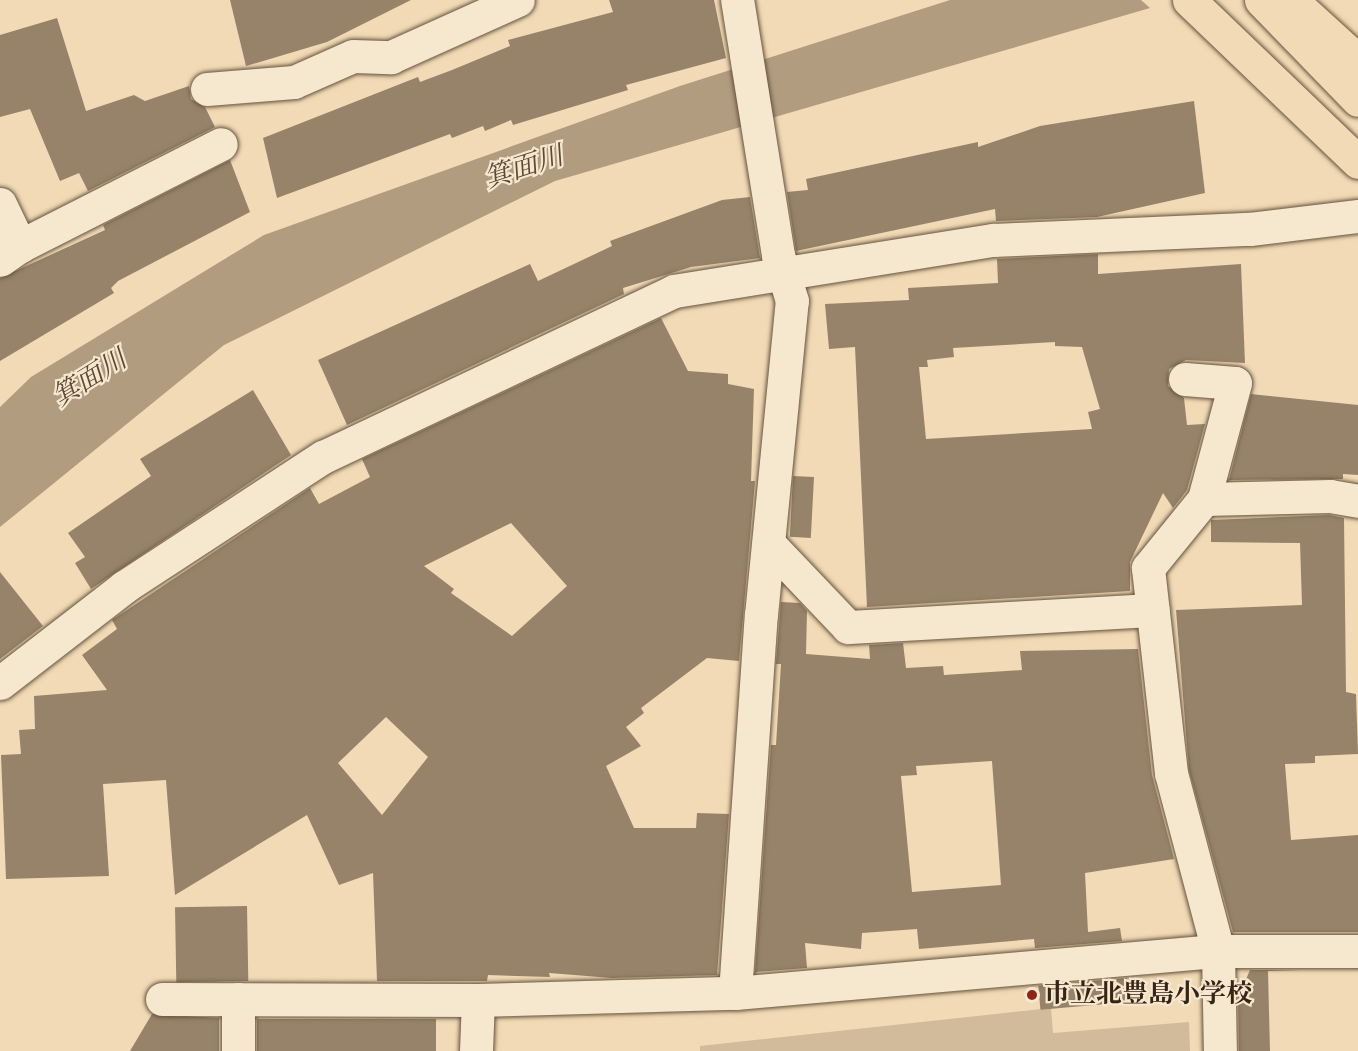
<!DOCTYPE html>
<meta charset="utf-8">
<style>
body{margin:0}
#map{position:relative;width:1358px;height:1051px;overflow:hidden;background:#f1dab5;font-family:"IM FELL DW Pica","Noto Serif JP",serif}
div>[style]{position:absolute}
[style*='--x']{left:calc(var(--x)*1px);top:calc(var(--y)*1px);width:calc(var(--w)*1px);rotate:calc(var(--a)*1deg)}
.green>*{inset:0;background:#d1bb9a}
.water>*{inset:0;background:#b19c7f}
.building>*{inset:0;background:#978369;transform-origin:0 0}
.roads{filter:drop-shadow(0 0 2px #65523e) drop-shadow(0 0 2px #65523e)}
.minor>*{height:33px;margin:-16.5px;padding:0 16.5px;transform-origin:16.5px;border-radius:16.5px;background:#f6e7cf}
.highway>*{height:33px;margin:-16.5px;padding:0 16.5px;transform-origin:16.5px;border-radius:16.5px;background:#f1dab5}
.dots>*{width:16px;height:16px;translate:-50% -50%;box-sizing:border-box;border:3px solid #f6e7cf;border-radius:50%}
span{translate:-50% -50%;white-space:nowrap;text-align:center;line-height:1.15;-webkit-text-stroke:4.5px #f6e7cf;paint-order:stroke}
.poi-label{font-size:26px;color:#362417;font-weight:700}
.left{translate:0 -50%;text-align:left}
.water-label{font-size:27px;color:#5b4836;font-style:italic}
</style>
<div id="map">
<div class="green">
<i style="clip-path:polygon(1051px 1008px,1053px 1033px,1189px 1022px,1190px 1051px,700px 1051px,700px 1046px)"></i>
</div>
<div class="water">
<i style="clip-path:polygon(950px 0,1141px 0,1150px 8px,555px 181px,224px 345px,0 527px,0 407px,31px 377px,264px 235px,680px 86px)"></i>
</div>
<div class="building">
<i style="clip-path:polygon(230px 0,411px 0,327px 42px,246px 66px)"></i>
<i style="clip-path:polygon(609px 0,714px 0,726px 58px,626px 85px,628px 90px,513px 125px,511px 120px,485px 131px,483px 126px,452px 138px,450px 134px,277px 198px,263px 138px,418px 77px,420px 82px,452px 70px,510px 46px,508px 40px,613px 12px)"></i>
<i style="clip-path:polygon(57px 18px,86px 111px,134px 95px,145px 101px,189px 86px,191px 99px,205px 107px,215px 127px,88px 191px,79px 173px,60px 181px,30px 109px,0 117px,0 35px)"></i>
<i style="clip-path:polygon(1194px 101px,1205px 193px,1097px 217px,996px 221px,995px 209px,796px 251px,787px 192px,808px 190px,806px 179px,978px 142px,978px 147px,1040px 126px)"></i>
<i style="clip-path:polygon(230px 160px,250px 212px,118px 281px,111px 288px,114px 293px,0 361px,0 278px,105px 230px,103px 225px)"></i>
<i style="clip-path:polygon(750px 197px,760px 258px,691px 267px,623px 288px,624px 294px,347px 425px,318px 360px,530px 264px,538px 281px,612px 246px,610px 241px,722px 200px)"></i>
<i style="clip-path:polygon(evenodd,1098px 254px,1098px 274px,1241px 264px,1245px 363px,1186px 360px,1169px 369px,1168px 386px,1184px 398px,1187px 425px,1205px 424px,1187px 490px,1173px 508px,1163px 493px,1130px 562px,1130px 591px,867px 607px,855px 347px,829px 349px,825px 304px,909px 300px,908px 288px,998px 283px,997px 259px,1098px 254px,1055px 342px,1055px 346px,1082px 347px,1100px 409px,1088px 412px,1092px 429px,926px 439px,919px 367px,928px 367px,927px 360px,954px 357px,953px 348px,1055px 342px)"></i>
<i style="clip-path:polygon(evenodd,661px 318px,688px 371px,728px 374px,728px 384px,754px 389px,751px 481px,755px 481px,739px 661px,707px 658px,641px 708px,644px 713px,626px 727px,641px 746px,606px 766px,634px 828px,696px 828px,697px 813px,729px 814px,717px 975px,612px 978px,549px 973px,550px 977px,488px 975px,487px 981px,377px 981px,373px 873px,339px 885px,307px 815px,175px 895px,166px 780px,103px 784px,109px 876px,6px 879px,1px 755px,21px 754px,19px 730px,35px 729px,34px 696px,107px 690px,82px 655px,117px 629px,112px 620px,310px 488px,319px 504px,370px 477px,362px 459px,661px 318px,511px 523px,567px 586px,512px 636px,451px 593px,454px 589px,424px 566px,511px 523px,661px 318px,386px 717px,428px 757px,382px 815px,338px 763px,386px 717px)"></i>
<i style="clip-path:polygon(253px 390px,291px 455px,91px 589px,75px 563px,85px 557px,68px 533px,151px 476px,140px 459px)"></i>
<i style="clip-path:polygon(1251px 394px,1358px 405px,1358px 475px,1343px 474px,1343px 479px,1229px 480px)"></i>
<i style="left:814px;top:477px;width:61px;height:21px;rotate:93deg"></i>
<i style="clip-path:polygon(1329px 515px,1344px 518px,1346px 692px,1356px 694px,1358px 754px,1315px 756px,1315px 763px,1285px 764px,1291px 840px,1358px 835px,1358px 932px,1233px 932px,1189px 770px,1176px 610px,1302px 605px,1300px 543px,1211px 542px,1211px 520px)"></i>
<i style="clip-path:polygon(0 572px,43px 626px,0 659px)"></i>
<i style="clip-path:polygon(evenodd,781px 602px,800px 603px,807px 611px,806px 654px,870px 659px,869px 645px,903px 643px,906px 668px,943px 666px,944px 675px,1022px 670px,1020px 651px,1138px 649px,1152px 775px,1174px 859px,1085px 873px,1088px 932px,1120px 928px,1122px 941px,1035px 948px,1034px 939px,919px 949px,917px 929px,862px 933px,861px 949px,805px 943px,807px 968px,755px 972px,771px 745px,776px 745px,781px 664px,776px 664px,781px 602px,992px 761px,1001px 885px,912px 892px,901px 776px,917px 775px,916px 766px,992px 761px)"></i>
<i style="left:247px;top:906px;width:75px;height:72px;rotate:89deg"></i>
<i style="clip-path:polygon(1250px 970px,1301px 970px,1268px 971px,1270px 1051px,1239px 1051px,1238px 998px)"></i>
<i style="left:1127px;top:978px;width:24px;height:89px;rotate:85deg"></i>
<i style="clip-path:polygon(152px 1014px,219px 1018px,219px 1051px,130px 1051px)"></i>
<i style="left:257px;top:1019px;width:179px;height:32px"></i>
</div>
<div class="roads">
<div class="minor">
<i style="--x:207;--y:89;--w:87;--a:-4.6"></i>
<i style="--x:294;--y:82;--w:64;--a:-23.8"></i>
<i style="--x:353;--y:56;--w:38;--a:2"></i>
<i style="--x:391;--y:57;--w:139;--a:-24.2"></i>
<i style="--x:0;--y:204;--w:47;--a:64.5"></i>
<i style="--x:20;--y:246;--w:24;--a:145"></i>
<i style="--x:20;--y:246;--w:225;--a:-26.9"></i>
<i style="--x:1185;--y:379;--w:50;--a:4.6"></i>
<i style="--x:1235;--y:383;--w:120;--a:105"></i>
<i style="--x:1204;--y:499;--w:89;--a:129.1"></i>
<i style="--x:1148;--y:568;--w:206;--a:83.6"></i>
<i style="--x:1171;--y:773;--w:184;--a:75.2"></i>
<i style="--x:1218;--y:951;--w:100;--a:88.9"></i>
<i style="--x:1204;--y:499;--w:126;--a:-1.4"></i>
<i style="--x:1330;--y:496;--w:28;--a:10"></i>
<i style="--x:770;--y:545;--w:113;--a:46.4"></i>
<i style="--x:848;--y:627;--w:305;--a:-3.2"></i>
<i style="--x:0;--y:683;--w:157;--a:-37.7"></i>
<i style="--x:124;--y:587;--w:238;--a:-33.2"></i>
<i style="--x:323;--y:457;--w:388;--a:-25.3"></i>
<i style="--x:674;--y:291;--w:323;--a:-9.1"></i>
<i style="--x:993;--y:240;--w:257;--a:-2.5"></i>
<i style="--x:1250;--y:229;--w:109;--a:-6.9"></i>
<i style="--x:735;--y:993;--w:379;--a:-86.1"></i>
<i style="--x:761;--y:615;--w:316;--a:-84.4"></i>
<i style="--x:792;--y:301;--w:48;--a:-106.9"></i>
<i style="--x:778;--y:255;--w:258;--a:-99.1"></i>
<i style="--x:162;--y:999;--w:316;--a:0.2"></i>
<i style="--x:478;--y:1000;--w:257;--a:-1.6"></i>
<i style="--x:735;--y:993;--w:485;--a:-5"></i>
<i style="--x:1218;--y:951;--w:140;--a:0"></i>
<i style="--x:238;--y:1051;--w:52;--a:-90"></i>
<i style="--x:476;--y:1051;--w:51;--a:-87.8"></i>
</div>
<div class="highway">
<i style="--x:1189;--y:0;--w:234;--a:43.8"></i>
<i style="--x:1261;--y:0;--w:139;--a:45.9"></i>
<i style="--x:1291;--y:0;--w:91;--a:42.3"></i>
</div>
</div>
<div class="dots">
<i style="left:1032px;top:995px;background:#8f2418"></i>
</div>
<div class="poi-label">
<span class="left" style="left:1044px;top:995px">市立北豊島小学校</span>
</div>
<div class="water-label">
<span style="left:524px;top:168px;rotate:-18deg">箕面川</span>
<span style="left:90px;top:379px;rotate:-32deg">箕面川</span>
</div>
</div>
